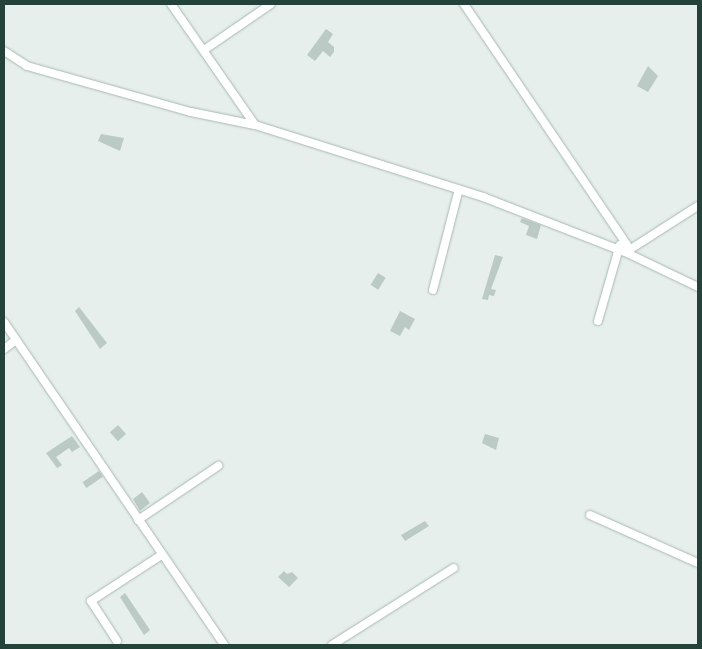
<!DOCTYPE html>
<style>
body{margin:0}
#map{position:relative;width:702px;height:649px;overflow:hidden;background:#e6efeb;font-family:"DejaVu Sans",sans-serif}
div>[style]{position:absolute}
[style*='--x']{left:calc(var(--x)*1px);top:calc(var(--y)*1px);width:calc(var(--w)*1px);rotate:calc(var(--a)*1deg)}
.building>*{inset:0;background:#bbcac4;transform-origin:0 0}
.roads{filter:drop-shadow(0 0 1px #a8b8b2) drop-shadow(0 0 1px #a8b8b2)}
.street>*{height:8px;margin:-4px;padding:0 4px;transform-origin:4px;border-radius:4px;background:#fff}
span{translate:-50% -50%;white-space:nowrap;text-align:center;line-height:1.15;-webkit-text-stroke:4px #f7fbf9;paint-order:stroke}
.frame{position:absolute;inset:0;border:5px solid #24423a;pointer-events:none}
</style>
<div id="map">
<div class="building">
<i style="clip-path:polygon(326px 29px,333px 34px,328px 42px,334px 47px,334px 52px,330px 57px,323px 51px,315px 61px,307px 55px)"></i>
<i style="clip-path:polygon(648px 66px,658px 76px,648px 92px,637px 86px)"></i>
<i style="clip-path:polygon(101px 134px,124px 138px,120px 151px,98px 141px)"></i>
<i style="clip-path:polygon(522px 218px,541px 225px,537px 239px,526px 235px,529px 226px,520px 222px)"></i>
<i style="clip-path:polygon(495px 255px,503px 257px,491px 289px,496px 290px,494px 296px,489px 295px,488px 300px,482px 299px)"></i>
<i style="left:378px;top:273px;width:9px;height:14px;rotate:32deg"></i>
<i style="clip-path:polygon(79px 307px,107px 343px,100px 349px,75px 311px)"></i>
<i style="clip-path:polygon(400px 311px,415px 319px,409px 330px,405px 327px,400px 336px,390px 331px)"></i>
<i style="left:118px;top:425px;width:12px;height:11px;rotate:48deg"></i>
<i style="clip-path:polygon(485px 434px,499px 438px,496px 450px,482px 443px)"></i>
<i style="clip-path:polygon(72px 436px,80px 447px,72px 452px,69px 448px,56px 457px,62px 465px,57px 468px,46px 453px)"></i>
<i style="left:99px;top:471px;width:7px;height:20px;rotate:56deg"></i>
<i style="clip-path:polygon(142px 492px,150px 503px,140px 511px,133px 499px)"></i>
<i style="clip-path:polygon(425px 521px,429px 526px,405px 541px,401px 535px)"></i>
<i style="clip-path:polygon(284px 571px,287px 574px,292px 572px,298px 578px,289px 587px,278px 577px)"></i>
<i style="clip-path:polygon(125px 593px,150px 630px,144px 635px,120px 597px)"></i>
</div>
<div class="roads">
<div class="street">
<i style="--x:171;--y:4;--w:147;--a:55.2"></i>
<i style="--x:464;--y:4;--w:296;--a:55.9"></i>
<i style="--x:204;--y:50;--w:81;--a:-34.5"></i>
<i style="--x:4;--y:51;--w:27;--a:33"></i>
<i style="--x:27;--y:66;--w:170;--a:15.7"></i>
<i style="--x:191;--y:112;--w:65;--a:11.5"></i>
<i style="--x:255;--y:125;--w:239;--a:17.5"></i>
<i style="--x:483;--y:197;--w:152;--a:21.2"></i>
<i style="--x:625;--y:252;--w:81;--a:25.6"></i>
<i style="--x:626;--y:252;--w:85;--a:-32.6"></i>
<i style="--x:433;--y:290;--w:104;--a:-75.6"></i>
<i style="--x:598;--y:321;--w:79;--a:-73.9"></i>
<i style="--x:4;--y:322;--w:391;--a:55.7"></i>
<i style="--x:4;--y:349;--w:15;--a:-37"></i>
<i style="--x:590;--y:515;--w:118;--a:24"></i>
<i style="--x:138;--y:520;--w:97;--a:-34"></i>
<i style="--x:117;--y:641;--w:48;--a:-123"></i>
<i style="--x:91;--y:601;--w:82;--a:-33.1"></i>
<i style="--x:332;--y:645;--w:144;--a:-32.3"></i>
</div>
</div>
<div class="frame"></div>
</div>
